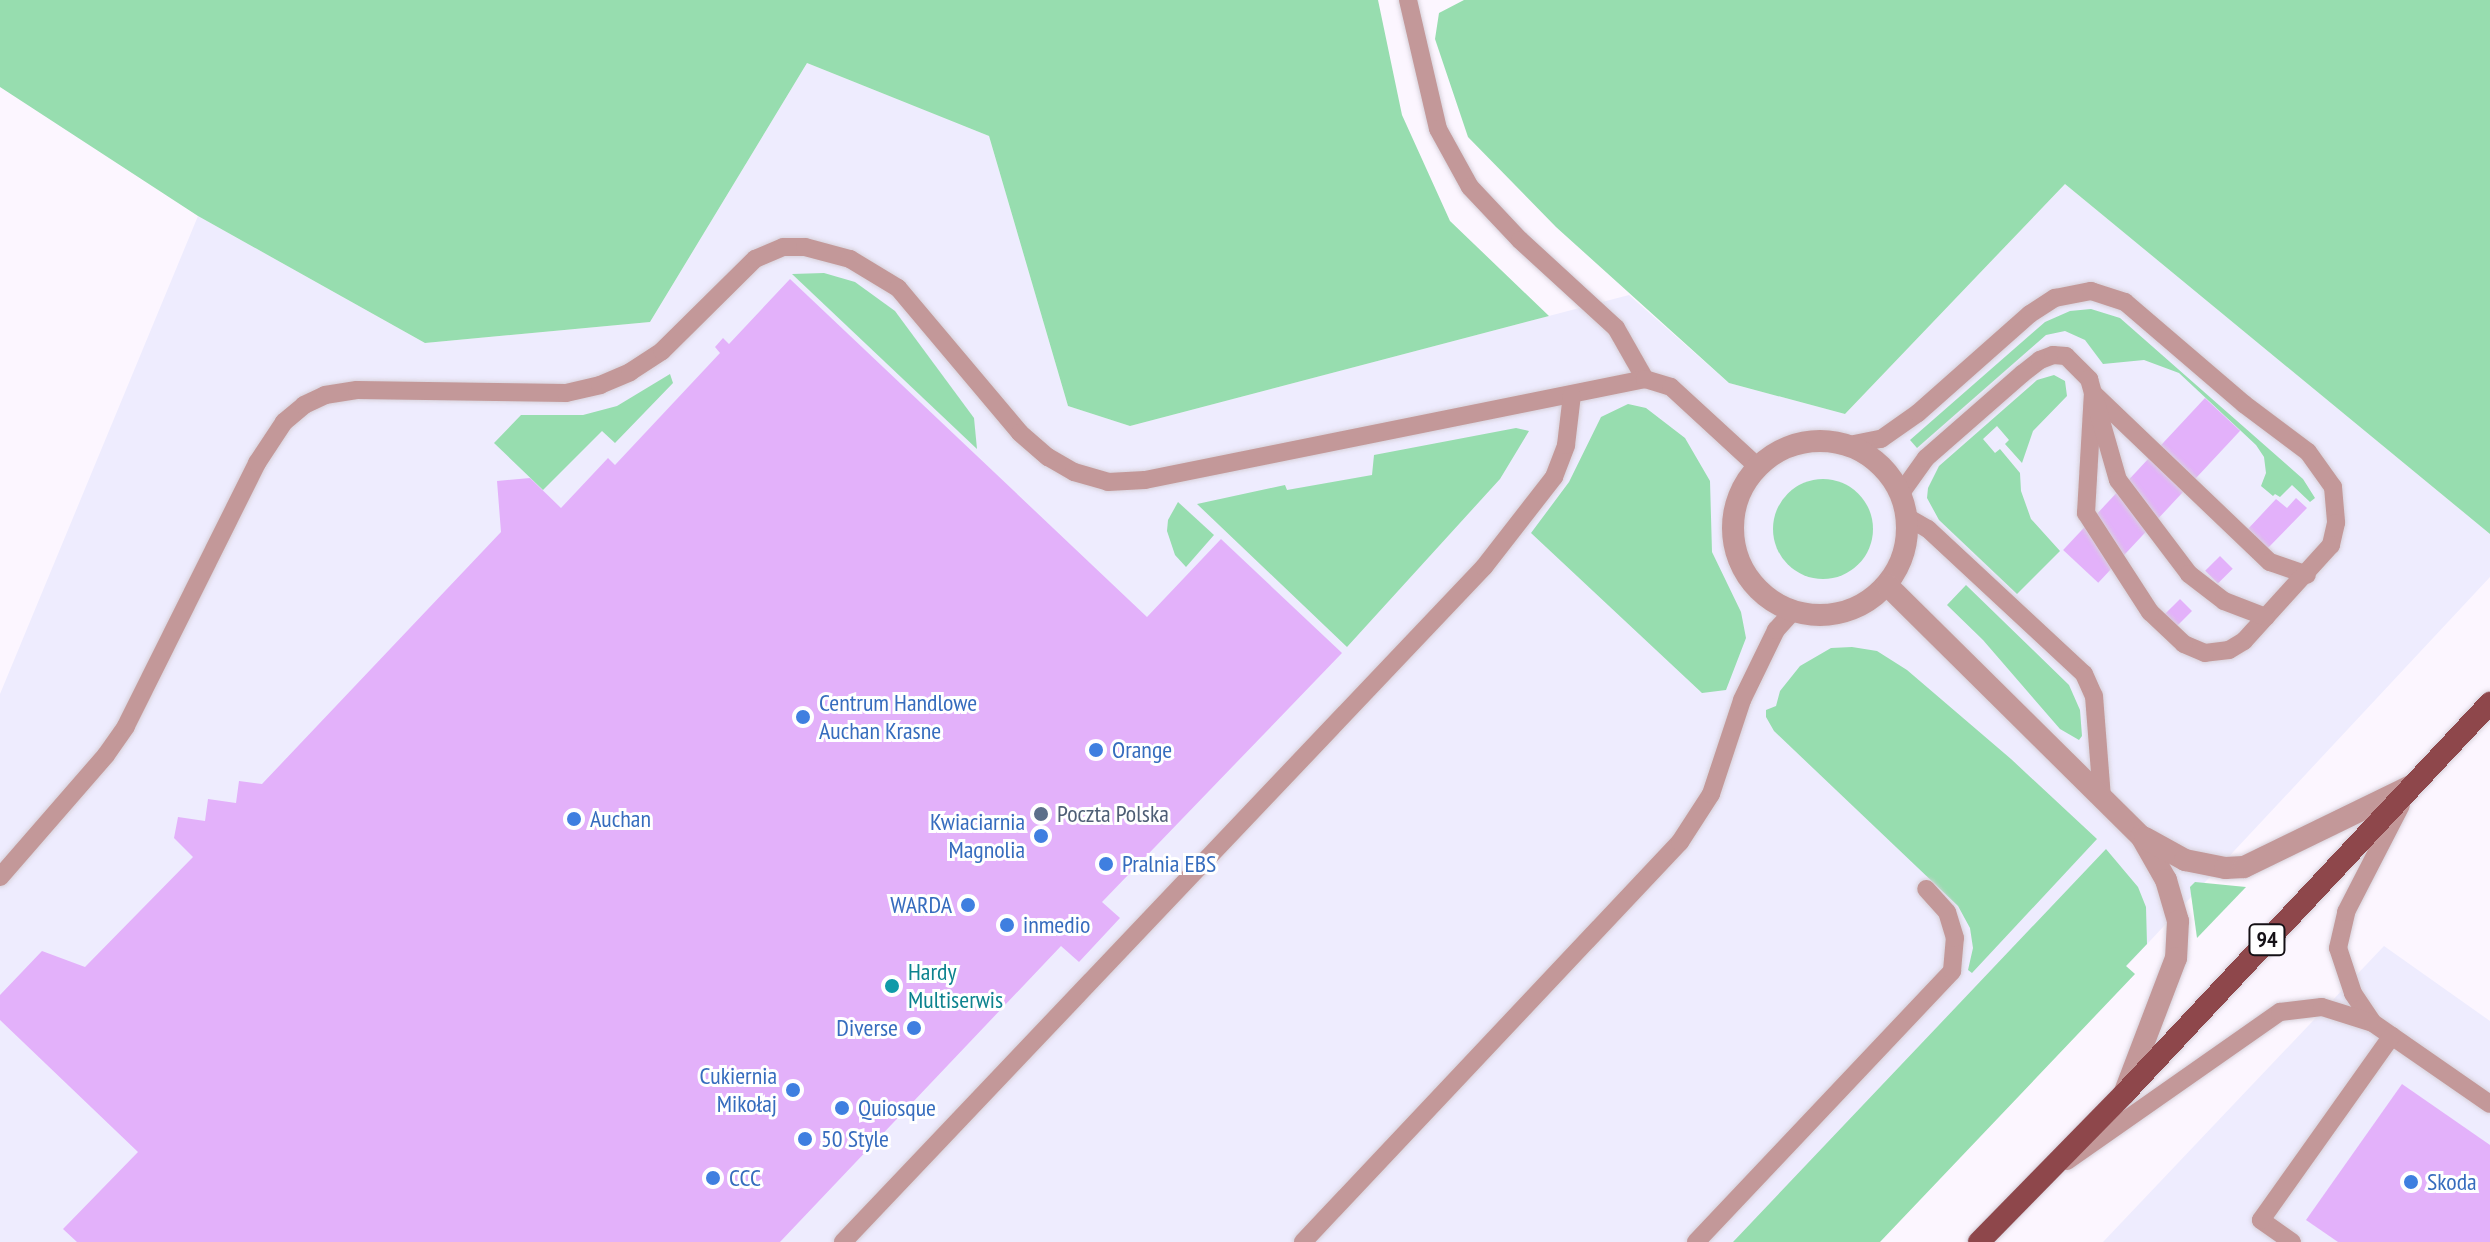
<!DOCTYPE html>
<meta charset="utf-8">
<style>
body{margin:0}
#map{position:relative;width:2490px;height:1242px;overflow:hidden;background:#fcf6ff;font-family:"PT Sans Narrow",sans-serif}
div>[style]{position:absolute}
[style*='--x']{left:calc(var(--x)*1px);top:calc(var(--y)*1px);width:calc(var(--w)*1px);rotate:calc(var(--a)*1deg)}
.commercial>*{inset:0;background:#eeecfe}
.green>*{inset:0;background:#97ddaf}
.round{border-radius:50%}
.building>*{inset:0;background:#e3b1fa;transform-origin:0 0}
.roads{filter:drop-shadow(0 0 2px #d7d1da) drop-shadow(0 0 2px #d7d1da)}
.service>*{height:18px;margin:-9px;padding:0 9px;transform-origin:9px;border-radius:9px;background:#c39899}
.minor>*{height:22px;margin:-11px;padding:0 11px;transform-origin:11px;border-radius:11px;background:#c39899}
.minor>.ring{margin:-11px;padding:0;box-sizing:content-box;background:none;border:22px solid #c39899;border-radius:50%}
.primary>*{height:22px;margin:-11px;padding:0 11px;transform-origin:11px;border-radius:11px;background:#8e474b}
.dots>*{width:22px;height:22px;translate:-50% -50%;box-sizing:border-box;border:4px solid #fff;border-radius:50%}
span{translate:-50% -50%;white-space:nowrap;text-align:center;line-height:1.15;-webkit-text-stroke:6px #fff;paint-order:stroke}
.shield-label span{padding:2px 6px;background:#fff;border:2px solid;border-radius:6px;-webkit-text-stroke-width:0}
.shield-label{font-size:22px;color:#151116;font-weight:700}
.shop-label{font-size:24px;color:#366cbe}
.left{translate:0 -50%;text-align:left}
.right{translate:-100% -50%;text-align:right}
.service-label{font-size:24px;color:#4e5e75}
.culture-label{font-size:24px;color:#0d838f}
</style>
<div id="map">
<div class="commercial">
<i style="clip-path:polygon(807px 63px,989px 136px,1068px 406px,1130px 426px,1629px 295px,1729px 383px,1845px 414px,2065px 184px,2490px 534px,2490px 577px,2107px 987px,1861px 1242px,0 1242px,0 694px,198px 216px,425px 343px,650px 322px)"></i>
<i style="clip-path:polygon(2384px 946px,2490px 1021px,2490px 1242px,2103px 1242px)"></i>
</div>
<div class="green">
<i style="clip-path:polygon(0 0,1378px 0,1402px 115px,1450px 221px,1549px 316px,1130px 426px,1068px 406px,989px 136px,807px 63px,650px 322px,425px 343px,198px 216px,0 87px)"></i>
<i style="clip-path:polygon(1464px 0,2490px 0,2490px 534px,2065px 184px,1845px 414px,1729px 383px,1556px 227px,1468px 137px,1435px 39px,1439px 13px)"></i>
<i style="clip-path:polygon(824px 273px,855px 282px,895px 311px,974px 418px,977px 449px,792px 274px)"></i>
<i style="clip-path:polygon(2091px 309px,2120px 318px,2303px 479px,2315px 498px,2310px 502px,2292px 485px,2280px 497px,2275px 494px,2273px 496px,2261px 486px,2266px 473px,2264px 457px,2256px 445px,2179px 373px,2144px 360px,2103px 364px,2085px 340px,2065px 331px,2046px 335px,1917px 448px,1910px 440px,2045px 322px,2070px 311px)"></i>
<i style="clip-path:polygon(670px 374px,673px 383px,615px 443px,602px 431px,543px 490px,494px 443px,521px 415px,583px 415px,617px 406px)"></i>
<i style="clip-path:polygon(2054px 375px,2065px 381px,2067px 396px,2033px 431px,2022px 463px,2005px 444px,2009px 440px,1997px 426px,1983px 439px,1995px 453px,2000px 449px,2020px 473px,2021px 491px,2031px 519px,2060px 551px,2017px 594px,1939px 520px,1927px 498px,1928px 488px,1939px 466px,2037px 380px)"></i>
<i style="clip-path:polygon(1628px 404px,1646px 408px,1685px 438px,1710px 481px,1712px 552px,1741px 612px,1746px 638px,1726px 690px,1702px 693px,1531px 533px,1569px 482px,1601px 417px)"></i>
<i style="clip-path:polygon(1516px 428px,1529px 431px,1500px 479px,1347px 647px,1197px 504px,1285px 485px,1287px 490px,1372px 475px,1374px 455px)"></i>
<i class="round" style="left:1773px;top:479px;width:100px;height:100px"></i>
<i style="clip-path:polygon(1178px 502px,1214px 535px,1186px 567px,1175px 555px,1167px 531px,1168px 520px)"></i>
<i style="clip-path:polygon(1966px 585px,2069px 685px,2080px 710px,2082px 736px,2079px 740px,2060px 729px,1983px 640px,1947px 605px)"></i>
<i style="clip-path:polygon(1852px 647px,1877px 651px,1907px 670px,2011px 759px,2097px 839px,1972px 973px,1968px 970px,1973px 948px,1970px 928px,1958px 906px,1774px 731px,1766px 717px,1766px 710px,1776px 706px,1780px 691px,1800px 666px,1831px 648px)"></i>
<i style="clip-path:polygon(2106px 849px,2138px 887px,2146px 907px,2147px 944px,2126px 966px,2135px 974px,1880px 1242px,1733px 1242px)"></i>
<i style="clip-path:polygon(2195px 882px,2246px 887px,2197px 938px,2190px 887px)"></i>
</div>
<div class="building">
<i style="clip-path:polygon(790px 279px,1147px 617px,1221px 539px,1342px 653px,1102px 902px,1120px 918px,1079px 962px,1061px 946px,780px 1242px,77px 1242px,63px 1229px,138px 1152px,0 1020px,0 995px,42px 951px,85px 967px,193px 857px,174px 838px,178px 817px,205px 821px,208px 799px,236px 803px,239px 781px,262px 784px,501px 532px,497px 481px,530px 478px,561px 508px,608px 458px,615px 465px,720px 353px,715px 347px,723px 338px,729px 344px)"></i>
<i style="left:2205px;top:398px;width:48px;height:208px;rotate:43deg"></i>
<i style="clip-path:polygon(2296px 498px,2307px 508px,2267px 549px,2247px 530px,2276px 499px,2287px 508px)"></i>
<i style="left:2220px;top:556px;width:18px;height:21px;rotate:45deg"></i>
<i style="left:2180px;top:599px;width:17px;height:22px;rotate:45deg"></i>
<i style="clip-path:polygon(2402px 1084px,2490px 1145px,2490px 1242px,2338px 1242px,2306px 1220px)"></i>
</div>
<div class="roads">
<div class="service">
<i style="--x:1408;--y:0;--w:132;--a:76.9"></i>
<i style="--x:1438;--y:129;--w:66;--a:61.1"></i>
<i style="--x:1470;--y:187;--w:73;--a:46.7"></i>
<i style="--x:1520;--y:240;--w:130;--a:42.5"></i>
<i style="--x:1616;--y:328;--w:59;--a:60.4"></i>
<i style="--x:2095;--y:395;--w:242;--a:43.7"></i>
<i style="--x:2270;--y:562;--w:39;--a:19"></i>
<i style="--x:1849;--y:445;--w:33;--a:-11"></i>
<i style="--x:1881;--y:439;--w:45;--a:-35.1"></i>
<i style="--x:1918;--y:413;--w:149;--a:-41.5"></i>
<i style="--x:2030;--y:314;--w:30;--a:-33"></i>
<i style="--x:2055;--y:298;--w:37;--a:-11"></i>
<i style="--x:2091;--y:291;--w:36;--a:18"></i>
<i style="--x:2125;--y:302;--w:157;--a:40.6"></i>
<i style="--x:2244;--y:404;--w:80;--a:36.9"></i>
<i style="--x:2308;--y:452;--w:43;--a:54.5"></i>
<i style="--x:2333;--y:487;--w:36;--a:85"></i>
<i style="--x:2336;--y:523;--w:23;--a:103"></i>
<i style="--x:2331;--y:545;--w:130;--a:132.2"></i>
<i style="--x:2244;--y:641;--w:17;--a:149"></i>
<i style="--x:2229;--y:650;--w:24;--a:173"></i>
<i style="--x:2205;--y:653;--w:23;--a:-157"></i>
<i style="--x:2184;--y:644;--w:47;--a:-136.7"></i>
<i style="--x:2150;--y:612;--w:118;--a:-122.9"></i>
<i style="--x:2086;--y:513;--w:120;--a:-86.7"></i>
<i style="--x:1901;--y:493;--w:43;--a:-54.5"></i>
<i style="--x:1926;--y:458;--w:128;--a:-41.2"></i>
<i style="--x:2022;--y:374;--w:23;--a:-38"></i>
<i style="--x:2040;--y:360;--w:14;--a:-21"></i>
<i style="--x:2053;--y:355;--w:13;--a:4"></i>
<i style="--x:2066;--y:356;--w:33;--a:45"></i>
<i style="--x:2089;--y:379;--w:105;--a:74"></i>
<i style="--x:2118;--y:480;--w:118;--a:52.9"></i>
<i style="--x:2189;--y:574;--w:44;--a:37.6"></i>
<i style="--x:2224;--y:601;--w:45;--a:20.9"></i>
<i style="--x:1907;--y:517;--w:24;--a:30"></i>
<i style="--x:1928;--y:529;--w:213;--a:42.9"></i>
<i style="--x:2084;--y:674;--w:24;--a:66"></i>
<i style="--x:2094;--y:696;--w:101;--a:85.5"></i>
<i style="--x:0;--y:877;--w:162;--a:-49"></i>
<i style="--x:106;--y:755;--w:35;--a:-55"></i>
<i style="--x:126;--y:726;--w:294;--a:-63.5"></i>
<i style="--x:257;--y:463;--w:49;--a:-56.6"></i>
<i style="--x:284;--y:422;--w:26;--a:-40"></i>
<i style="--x:304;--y:405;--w:23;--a:-25"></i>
<i style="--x:325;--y:395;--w:32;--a:-9"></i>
<i style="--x:357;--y:390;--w:209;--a:0.8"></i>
<i style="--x:566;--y:393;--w:35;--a:-13"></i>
<i style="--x:600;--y:385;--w:33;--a:-23"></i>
<i style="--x:630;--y:372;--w:38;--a:-33"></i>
<i style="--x:662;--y:351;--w:131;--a:-44.7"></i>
<i style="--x:755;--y:259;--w:30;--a:-23"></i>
<i style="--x:783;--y:247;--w:22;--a:0"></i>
<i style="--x:805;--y:247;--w:47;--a:14.9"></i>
<i style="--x:850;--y:259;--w:56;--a:31.1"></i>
<i style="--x:898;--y:288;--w:189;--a:49.9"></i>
<i style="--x:1020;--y:433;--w:37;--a:41"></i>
<i style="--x:1048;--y:457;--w:30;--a:30"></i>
<i style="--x:1074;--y:472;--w:35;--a:16"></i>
<i style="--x:1108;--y:482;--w:37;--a:-3"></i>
<i style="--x:1145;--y:480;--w:510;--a:-11.42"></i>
<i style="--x:1645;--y:379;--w:27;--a:17"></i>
<i style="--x:1671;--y:387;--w:118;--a:42.6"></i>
<i style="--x:2373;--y:1023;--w:36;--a:-124"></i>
<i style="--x:2353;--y:993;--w:47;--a:-108.4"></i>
<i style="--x:2338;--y:948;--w:37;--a:-77"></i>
<i style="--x:2346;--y:912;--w:120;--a:-62.8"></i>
<i style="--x:2067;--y:1161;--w:260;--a:-35"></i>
<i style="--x:2280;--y:1012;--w:42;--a:-6.8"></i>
<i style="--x:2322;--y:1007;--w:53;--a:17.4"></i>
<i style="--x:2373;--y:1023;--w:142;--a:34.7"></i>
<i style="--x:843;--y:1242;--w:931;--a:-46.48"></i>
<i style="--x:1484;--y:567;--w:114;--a:-52.1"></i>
<i style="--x:1554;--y:477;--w:34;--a:-69"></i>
<i style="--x:1566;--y:445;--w:50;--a:-83.2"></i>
<i style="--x:1303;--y:1242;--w:550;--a:-46.7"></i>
<i style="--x:1680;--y:842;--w:57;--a:-57.1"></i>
<i style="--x:1711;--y:794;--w:99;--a:-71.7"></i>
<i style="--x:1742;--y:700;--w:78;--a:-64.1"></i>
<i style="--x:1776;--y:630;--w:24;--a:-48"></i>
<i style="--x:1696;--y:1242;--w:373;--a:-46.6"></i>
<i style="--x:1952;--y:971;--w:33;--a:-85"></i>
<i style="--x:1955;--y:938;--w:27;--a:-107"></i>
<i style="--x:1947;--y:912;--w:31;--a:-132"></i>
<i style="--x:2292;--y:1242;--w:38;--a:-145"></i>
<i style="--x:2261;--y:1220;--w:226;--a:-54.6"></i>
</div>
<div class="minor">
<i class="ring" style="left:1733px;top:441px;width:152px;height:152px"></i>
<i style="--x:1887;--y:585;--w:357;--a:44.7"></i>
<i style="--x:2141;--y:836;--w:51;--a:60.4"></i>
<i style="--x:2166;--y:880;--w:43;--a:73.7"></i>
<i style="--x:2178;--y:921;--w:37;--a:93"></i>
<i style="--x:2176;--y:958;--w:146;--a:110.9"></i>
<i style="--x:2145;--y:838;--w:46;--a:28.8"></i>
<i style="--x:2185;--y:860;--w:41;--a:11.3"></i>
<i style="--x:2225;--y:868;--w:19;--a:-3"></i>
<i style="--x:2244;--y:867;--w:186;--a:-25.9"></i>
</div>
<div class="primary">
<i style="--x:1979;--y:1242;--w:207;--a:-45.6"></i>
<i style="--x:2124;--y:1094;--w:536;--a:-46.89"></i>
</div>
</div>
<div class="dots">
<i style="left:803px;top:717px;background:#3f7fe0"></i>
<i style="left:1096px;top:750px;background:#3f7fe0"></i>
<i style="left:1041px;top:814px;background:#5c6f8a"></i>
<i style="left:574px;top:819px;background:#3f7fe0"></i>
<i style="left:1041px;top:836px;background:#3f7fe0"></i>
<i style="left:1106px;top:864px;background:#3f7fe0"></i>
<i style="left:968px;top:905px;background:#3f7fe0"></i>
<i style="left:1007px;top:925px;background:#3f7fe0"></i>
<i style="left:892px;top:986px;background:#0f9aa8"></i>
<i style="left:914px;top:1028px;background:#3f7fe0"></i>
<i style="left:793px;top:1090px;background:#3f7fe0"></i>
<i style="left:842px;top:1108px;background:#3f7fe0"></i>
<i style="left:805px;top:1139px;background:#3f7fe0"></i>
<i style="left:713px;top:1178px;background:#3f7fe0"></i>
<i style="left:2411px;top:1182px;background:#3f7fe0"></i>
</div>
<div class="shield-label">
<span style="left:2267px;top:940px">94</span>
</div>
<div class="shop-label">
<span class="left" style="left:819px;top:717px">Centrum Handlowe<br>Auchan Krasne</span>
<span class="left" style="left:1112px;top:750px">Orange</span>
<span class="left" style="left:590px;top:819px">Auchan</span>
<span class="right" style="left:1025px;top:836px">Kwiaciarnia<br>Magnolia</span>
<span class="left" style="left:1122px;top:864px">Pralnia EBS</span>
<span class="right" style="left:952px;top:905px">WARDA</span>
<span class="left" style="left:1023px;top:925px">inmedio</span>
<span class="right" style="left:898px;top:1028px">Diverse</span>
<span class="right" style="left:777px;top:1090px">Cukiernia<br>Mikołaj</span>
<span class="left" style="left:858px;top:1108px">Quiosque</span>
<span class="left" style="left:821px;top:1139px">50 Style</span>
<span class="left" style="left:729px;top:1178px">CCC</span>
<span class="left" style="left:2427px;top:1182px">Skoda</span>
</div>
<div class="service-label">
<span class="left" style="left:1057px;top:814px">Poczta Polska</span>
</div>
<div class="culture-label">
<span class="left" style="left:908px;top:986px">Hardy<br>Multiserwis</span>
</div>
</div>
